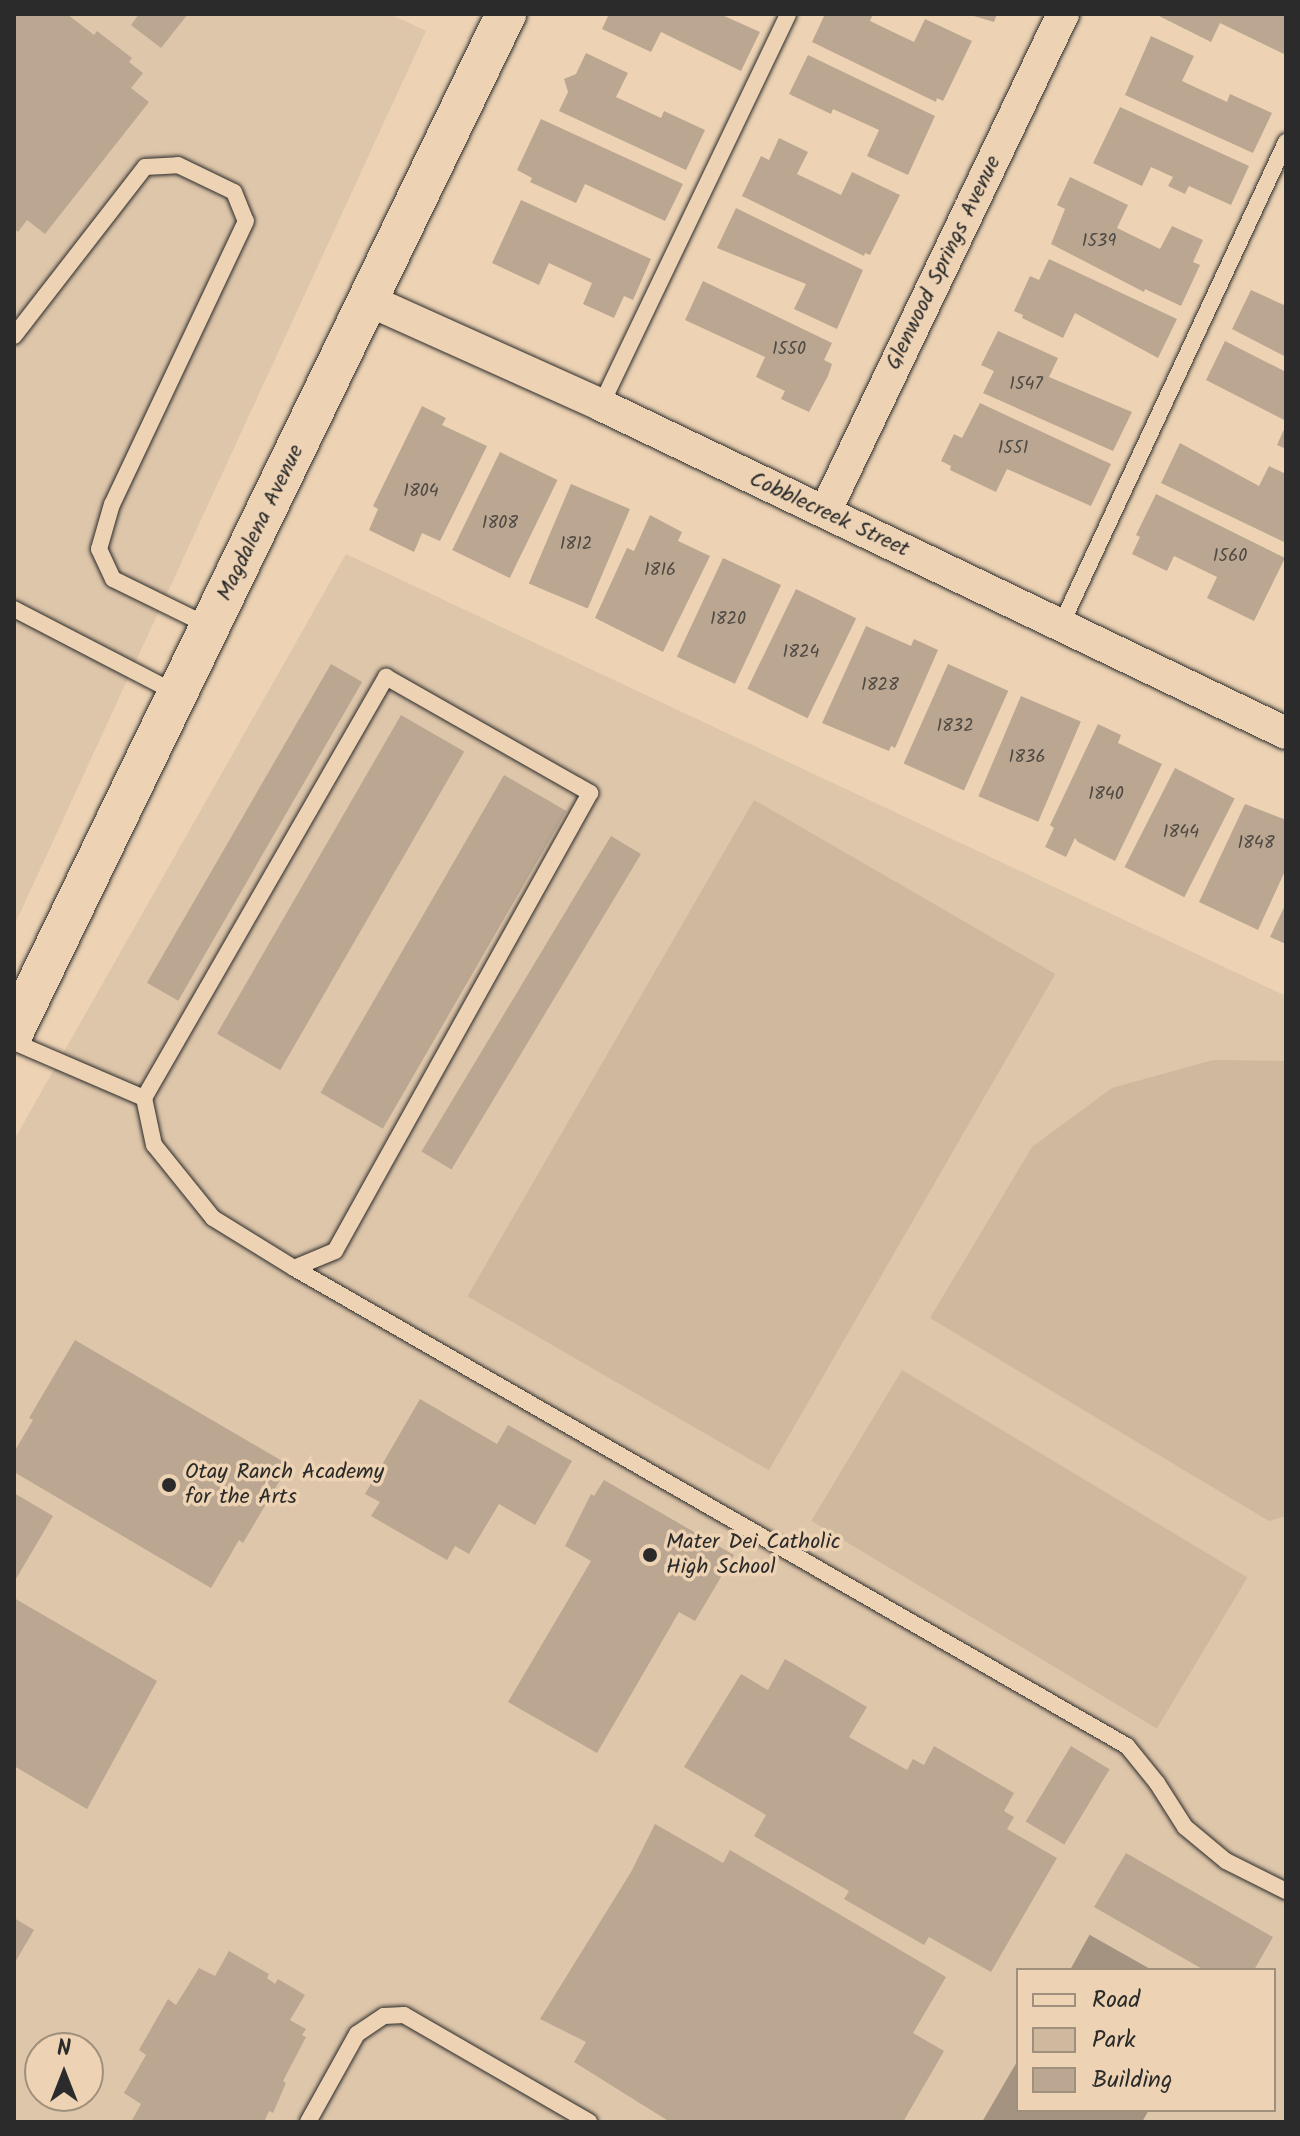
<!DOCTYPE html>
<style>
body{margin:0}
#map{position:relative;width:1300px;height:2136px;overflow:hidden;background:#edd3b4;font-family:Kalam,sans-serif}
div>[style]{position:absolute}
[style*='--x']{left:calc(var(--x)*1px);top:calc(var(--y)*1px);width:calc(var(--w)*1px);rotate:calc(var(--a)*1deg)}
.built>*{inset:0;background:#dec6aa}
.green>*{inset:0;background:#ceb89e;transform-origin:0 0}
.water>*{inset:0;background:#a39380}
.building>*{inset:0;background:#baa691;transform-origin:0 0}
.roads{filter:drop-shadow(0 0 2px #2b2b2b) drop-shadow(0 0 2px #2b2b2b)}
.service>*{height:16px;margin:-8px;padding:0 8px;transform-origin:8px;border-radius:8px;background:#edd3b4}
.minor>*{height:32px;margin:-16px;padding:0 16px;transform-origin:16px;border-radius:16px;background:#edd3b4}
.tertiary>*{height:40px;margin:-20px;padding:0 20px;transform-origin:20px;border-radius:20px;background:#edd3b4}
.dots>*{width:22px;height:22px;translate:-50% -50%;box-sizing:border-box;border:4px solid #edd3b4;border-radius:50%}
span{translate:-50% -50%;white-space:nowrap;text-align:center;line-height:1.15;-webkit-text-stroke:7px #edd3b4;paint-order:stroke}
.number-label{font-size:18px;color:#4f4a44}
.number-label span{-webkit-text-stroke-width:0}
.street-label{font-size:22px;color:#2b2b2b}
.poi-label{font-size:22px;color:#2b2b2b}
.left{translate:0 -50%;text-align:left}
.frame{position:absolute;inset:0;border:16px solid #2b2b2b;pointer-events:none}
.legend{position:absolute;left:1016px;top:1968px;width:260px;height:144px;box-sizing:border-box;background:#edd3b4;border:2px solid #9f907d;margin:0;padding:10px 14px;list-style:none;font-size:24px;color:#2b2b2b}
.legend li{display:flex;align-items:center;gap:16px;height:40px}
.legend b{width:40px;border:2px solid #9f907d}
.north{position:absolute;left:24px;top:2032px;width:80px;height:80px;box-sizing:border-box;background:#edd3b4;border:2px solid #9f907d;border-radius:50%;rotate:0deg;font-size:22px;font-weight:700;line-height:32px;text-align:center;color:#2b2b2b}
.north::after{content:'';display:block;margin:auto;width:28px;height:36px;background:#2b2b2b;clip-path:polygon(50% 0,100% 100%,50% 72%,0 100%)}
</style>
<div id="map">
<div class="built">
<i style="clip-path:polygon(14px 14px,390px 14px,426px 31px,14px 926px)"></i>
<i style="clip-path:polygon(evenodd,346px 554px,1286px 996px,1286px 2122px,14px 2122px,14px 1140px,346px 554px,1018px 1970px,1274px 1970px,1274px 2110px,1018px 2110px,1018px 1970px,346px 554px,40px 2048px,88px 2048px,88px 2096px,40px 2096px,40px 2048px)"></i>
</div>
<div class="green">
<i style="left:754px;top:800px;width:348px;height:573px;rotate:30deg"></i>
<i style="clip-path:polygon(1213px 1060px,1286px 1061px,1286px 1516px,1269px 1521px,930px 1318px,1032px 1147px,1112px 1088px)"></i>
<i style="left:902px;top:1370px;width:403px;height:176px;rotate:31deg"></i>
</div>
<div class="water">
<i style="clip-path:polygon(1090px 1934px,1090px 1935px,1152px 1970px,1070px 1970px)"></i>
<i style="clip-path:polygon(1018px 2060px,1018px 2110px,1149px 2110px,1142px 2122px,982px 2122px)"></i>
</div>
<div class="building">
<i style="clip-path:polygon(14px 14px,67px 14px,94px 35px,97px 31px,132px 58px,129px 62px,143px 73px,131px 88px,149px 102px,45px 234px,27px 220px,18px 232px,14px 228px)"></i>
<i style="clip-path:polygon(139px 14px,188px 14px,161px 48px,131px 25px)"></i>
<i style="clip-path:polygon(609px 14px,722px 15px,760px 32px,741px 71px,661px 32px,651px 52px,602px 29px)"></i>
<i style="clip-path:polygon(825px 14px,873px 14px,870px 21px,914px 42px,925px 19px,972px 41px,943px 101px,937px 98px,936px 102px,812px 42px)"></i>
<i style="clip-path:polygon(967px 14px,997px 14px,994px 22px)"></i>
<i style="clip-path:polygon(1155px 14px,1286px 14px,1286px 55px,1220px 23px,1211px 42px)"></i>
<i style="clip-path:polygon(1151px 36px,1194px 56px,1182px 81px,1227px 102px,1230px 94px,1272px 113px,1253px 153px,1125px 95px)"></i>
<i style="clip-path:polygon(586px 53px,628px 73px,616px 97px,661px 118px,664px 111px,705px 130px,686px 170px,559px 111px,568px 92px,564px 79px,576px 74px)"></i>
<i style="clip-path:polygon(808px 55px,935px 116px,908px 175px,867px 156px,879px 130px,833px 109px,831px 114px,789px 94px)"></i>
<i style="clip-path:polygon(1120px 107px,1249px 166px,1231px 205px,1189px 186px,1185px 194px,1168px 186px,1173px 177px,1151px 167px,1142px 186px,1093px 163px)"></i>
<i style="clip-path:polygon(541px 119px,683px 184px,665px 221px,585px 184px,576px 203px,530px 182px,532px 178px,517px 170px)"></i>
<i style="clip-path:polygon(779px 138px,808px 152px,797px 174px,841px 195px,852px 172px,900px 195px,870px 255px,865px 253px,864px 256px,742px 196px,761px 156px,769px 160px)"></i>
<i style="clip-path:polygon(1070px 177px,1128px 205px,1117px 228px,1160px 249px,1172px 226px,1203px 240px,1193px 262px,1200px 265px,1181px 306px,1145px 289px,1144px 292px,1051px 244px,1065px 209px,1057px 205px)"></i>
<i style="clip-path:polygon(521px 200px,651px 259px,633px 300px,624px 296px,614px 318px,583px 304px,592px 283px,549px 263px,539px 285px,492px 263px)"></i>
<i style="clip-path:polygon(736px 208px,863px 270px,837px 329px,794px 309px,806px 284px,717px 248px)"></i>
<i style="clip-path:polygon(1049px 259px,1177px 319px,1158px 358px,1075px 313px,1063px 338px,1022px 318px,1023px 315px,1014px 311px,1030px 276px,1039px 280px)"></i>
<i style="clip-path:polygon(703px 281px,832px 343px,824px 360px,832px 364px,828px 376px,809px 412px,781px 399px,785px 391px,756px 377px,765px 357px,685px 320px)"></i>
<i style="clip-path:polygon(1251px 290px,1286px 306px,1286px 357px,1232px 329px)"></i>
<i style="clip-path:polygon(998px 331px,1058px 358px,1049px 377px,1132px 412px,1113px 451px,983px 393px,994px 371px,981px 365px)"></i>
<i style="clip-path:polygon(1225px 341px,1286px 372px,1286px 421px,1206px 380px)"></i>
<i style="clip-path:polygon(980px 403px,1111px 464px,1091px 506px,1007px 469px,996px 492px,950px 470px,951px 466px,941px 461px,954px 434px,962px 438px)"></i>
<i style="clip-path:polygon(422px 406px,446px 418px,442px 425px,487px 446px,440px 541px,422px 533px,414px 552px,369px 530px,378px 509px,373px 506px)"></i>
<i style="clip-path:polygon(1286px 425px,1286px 449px,1277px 445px)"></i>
<i style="clip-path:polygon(1180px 443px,1259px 486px,1269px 466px,1286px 474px,1286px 543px,1161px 483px)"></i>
<i style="left:500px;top:452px;width:64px;height:109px;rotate:26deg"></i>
<i style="left:571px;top:484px;width:64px;height:108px;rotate:23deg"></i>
<i style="clip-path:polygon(1156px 494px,1285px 558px,1254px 621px,1207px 598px,1217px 577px,1174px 556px,1167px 571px,1132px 554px,1140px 537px,1136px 535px)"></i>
<i style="clip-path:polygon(650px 515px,682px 532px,678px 541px,710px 556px,663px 652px,595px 618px,627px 548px,634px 551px)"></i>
<i style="left:723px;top:558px;width:64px;height:109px;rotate:25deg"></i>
<i style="left:796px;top:589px;width:67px;height:111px;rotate:26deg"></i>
<i style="clip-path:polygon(866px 626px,911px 646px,914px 639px,938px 650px,895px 748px,891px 746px,889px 751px,822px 723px)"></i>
<i style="left:331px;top:664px;width:36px;height:368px;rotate:30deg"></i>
<i style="left:948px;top:664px;width:66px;height:109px;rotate:24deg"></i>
<i style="left:1021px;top:696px;width:65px;height:109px;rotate:23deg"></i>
<i style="left:401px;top:715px;width:73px;height:368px;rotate:30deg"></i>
<i style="clip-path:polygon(1098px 724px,1121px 735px,1118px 743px,1162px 764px,1115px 861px,1078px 842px,1075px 838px,1066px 857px,1045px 847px,1054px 828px,1050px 825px)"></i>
<i style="left:1175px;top:768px;width:67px;height:111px;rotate:27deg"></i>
<i style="left:504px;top:775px;width:72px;height:367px;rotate:30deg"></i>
<i style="clip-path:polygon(1245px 804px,1286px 820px,1286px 869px,1258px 930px,1199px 902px)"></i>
<i style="left:611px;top:836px;width:35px;height:368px;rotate:31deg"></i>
<i style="clip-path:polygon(1286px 903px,1286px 944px,1270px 937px)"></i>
<i style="clip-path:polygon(75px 1340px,289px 1465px,243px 1543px,239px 1540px,211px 1588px,14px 1472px,14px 1452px,33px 1420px,29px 1418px)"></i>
<i style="clip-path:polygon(420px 1399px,497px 1444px,508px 1425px,572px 1461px,535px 1525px,499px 1504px,469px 1554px,455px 1546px,447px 1560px,371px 1516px,380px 1502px,365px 1494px)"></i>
<i style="clip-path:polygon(604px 1480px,734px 1555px,695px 1621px,679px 1612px,597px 1753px,508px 1702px,591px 1561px,565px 1546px,591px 1494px,594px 1496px)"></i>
<i style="clip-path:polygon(14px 1493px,53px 1516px,16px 1579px,14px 1578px)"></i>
<i style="clip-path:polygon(14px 1598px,157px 1681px,87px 1809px,14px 1766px)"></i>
<i style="clip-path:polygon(785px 1659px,867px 1707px,849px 1737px,907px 1770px,913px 1759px,924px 1765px,934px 1746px,1014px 1793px,1004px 1811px,1014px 1817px,1007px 1829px,1057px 1858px,991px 1972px,929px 1937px,924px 1945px,844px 1899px,849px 1891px,754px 1836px,766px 1815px,684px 1767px,741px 1674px,768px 1690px)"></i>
<i style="left:1071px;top:1746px;width:45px;height:88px;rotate:31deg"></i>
<i style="clip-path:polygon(655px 1824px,723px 1863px,730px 1850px,946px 1977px,913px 2033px,944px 2051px,903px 2122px,670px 2122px,574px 2062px,586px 2042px,540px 2019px,631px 1872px)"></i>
<i style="clip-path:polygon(1126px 1853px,1273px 1937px,1254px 1970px,1204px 1970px,1094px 1907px)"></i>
<i style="clip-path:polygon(14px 1918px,34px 1930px,14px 1964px)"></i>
<i style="clip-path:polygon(229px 1951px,269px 1974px,267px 1978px,275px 1984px,278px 1979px,305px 1995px,290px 2020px,306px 2029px,302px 2035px,306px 2037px,283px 2081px,286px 2083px,273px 2113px,269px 2111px,264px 2122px,131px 2122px,141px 2104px,124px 2093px,146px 2055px,139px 2050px,168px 1999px,176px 2005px,199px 1968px,215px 1976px)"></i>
</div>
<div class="roads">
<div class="service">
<i style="--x:14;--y:336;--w:214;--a:-52.2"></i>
<i style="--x:145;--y:167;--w:33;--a:-3"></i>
<i style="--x:178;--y:165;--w:62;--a:25.7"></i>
<i style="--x:234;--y:192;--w:31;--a:68"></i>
<i style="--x:246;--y:221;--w:313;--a:115.3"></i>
<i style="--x:112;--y:504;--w:47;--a:106.1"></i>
<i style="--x:99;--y:549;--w:33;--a:65"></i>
<i style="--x:113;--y:579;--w:107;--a:26.1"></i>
<i style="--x:601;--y:405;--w:433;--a:-64.4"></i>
<i style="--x:14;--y:609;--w:182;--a:27.4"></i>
<i style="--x:1061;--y:625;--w:533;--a:-65.02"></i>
<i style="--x:386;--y:677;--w:235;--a:29.6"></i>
<i style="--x:590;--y:793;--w:524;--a:119.11"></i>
<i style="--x:335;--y:1251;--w:44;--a:157.5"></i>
<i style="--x:294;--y:1268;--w:95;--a:-148.3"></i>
<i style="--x:213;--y:1218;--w:94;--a:-128.9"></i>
<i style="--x:154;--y:1145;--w:48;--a:-102"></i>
<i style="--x:144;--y:1098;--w:486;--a:-60.1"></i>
<i style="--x:14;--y:1042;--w:142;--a:23.3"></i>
<i style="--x:294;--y:1268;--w:960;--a:29.85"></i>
<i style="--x:1127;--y:1746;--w:48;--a:51"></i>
<i style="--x:1157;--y:1783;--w:52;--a:57.5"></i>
<i style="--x:1185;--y:1827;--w:53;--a:39.7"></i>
<i style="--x:1226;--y:1861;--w:67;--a:26.6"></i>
<i style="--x:308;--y:2122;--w:101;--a:-60.9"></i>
<i style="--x:357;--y:2034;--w:32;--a:-34"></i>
<i style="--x:384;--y:2016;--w:20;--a:-3"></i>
<i style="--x:404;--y:2015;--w:214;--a:30"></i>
</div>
<div class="minor">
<i style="--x:370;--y:301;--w:253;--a:24.2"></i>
<i style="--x:601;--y:405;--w:759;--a:25.59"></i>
<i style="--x:825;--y:512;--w:552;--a:-64.46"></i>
</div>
<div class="tertiary">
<i style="--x:14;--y:1031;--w:1130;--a:-64.18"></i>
</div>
</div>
<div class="dots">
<i style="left:169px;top:1485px;background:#2b2b2b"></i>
<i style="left:650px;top:1555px;background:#2b2b2b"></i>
</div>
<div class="number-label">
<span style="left:1099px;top:242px">1539</span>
<span style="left:789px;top:350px">1550</span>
<span style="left:1026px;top:385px">1547</span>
<span style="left:1013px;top:449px">1551</span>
<span style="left:421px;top:492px">1804</span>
<span style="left:500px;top:524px">1808</span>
<span style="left:576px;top:545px">1812</span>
<span style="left:1230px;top:557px">1560</span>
<span style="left:660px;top:571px">1816</span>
<span style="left:728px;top:620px">1820</span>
<span style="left:801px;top:653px">1824</span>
<span style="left:880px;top:686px">1828</span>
<span style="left:955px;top:727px">1832</span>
<span style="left:1027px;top:758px">1836</span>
<span style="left:1106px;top:795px">1840</span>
<span style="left:1181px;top:833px">1844</span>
<span style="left:1256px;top:844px">1848</span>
</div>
<div class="street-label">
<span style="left:944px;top:263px;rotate:-64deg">Glenwood Springs Avenue</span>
<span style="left:829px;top:515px;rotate:25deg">Cobblecreek Street</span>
<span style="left:261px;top:523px;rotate:-64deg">Magdalena Avenue</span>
</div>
<div class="poi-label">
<span class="left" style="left:185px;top:1485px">Otay Ranch Academy<br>for the Arts</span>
<span class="left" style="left:666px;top:1555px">Mater Dei Catholic<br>High School</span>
</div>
<div class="frame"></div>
<ul class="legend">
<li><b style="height:10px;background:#edd3b4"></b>Road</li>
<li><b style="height:22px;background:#ceb89e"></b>Park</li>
<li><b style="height:22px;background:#baa691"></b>Building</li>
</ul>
<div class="north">N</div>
</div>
